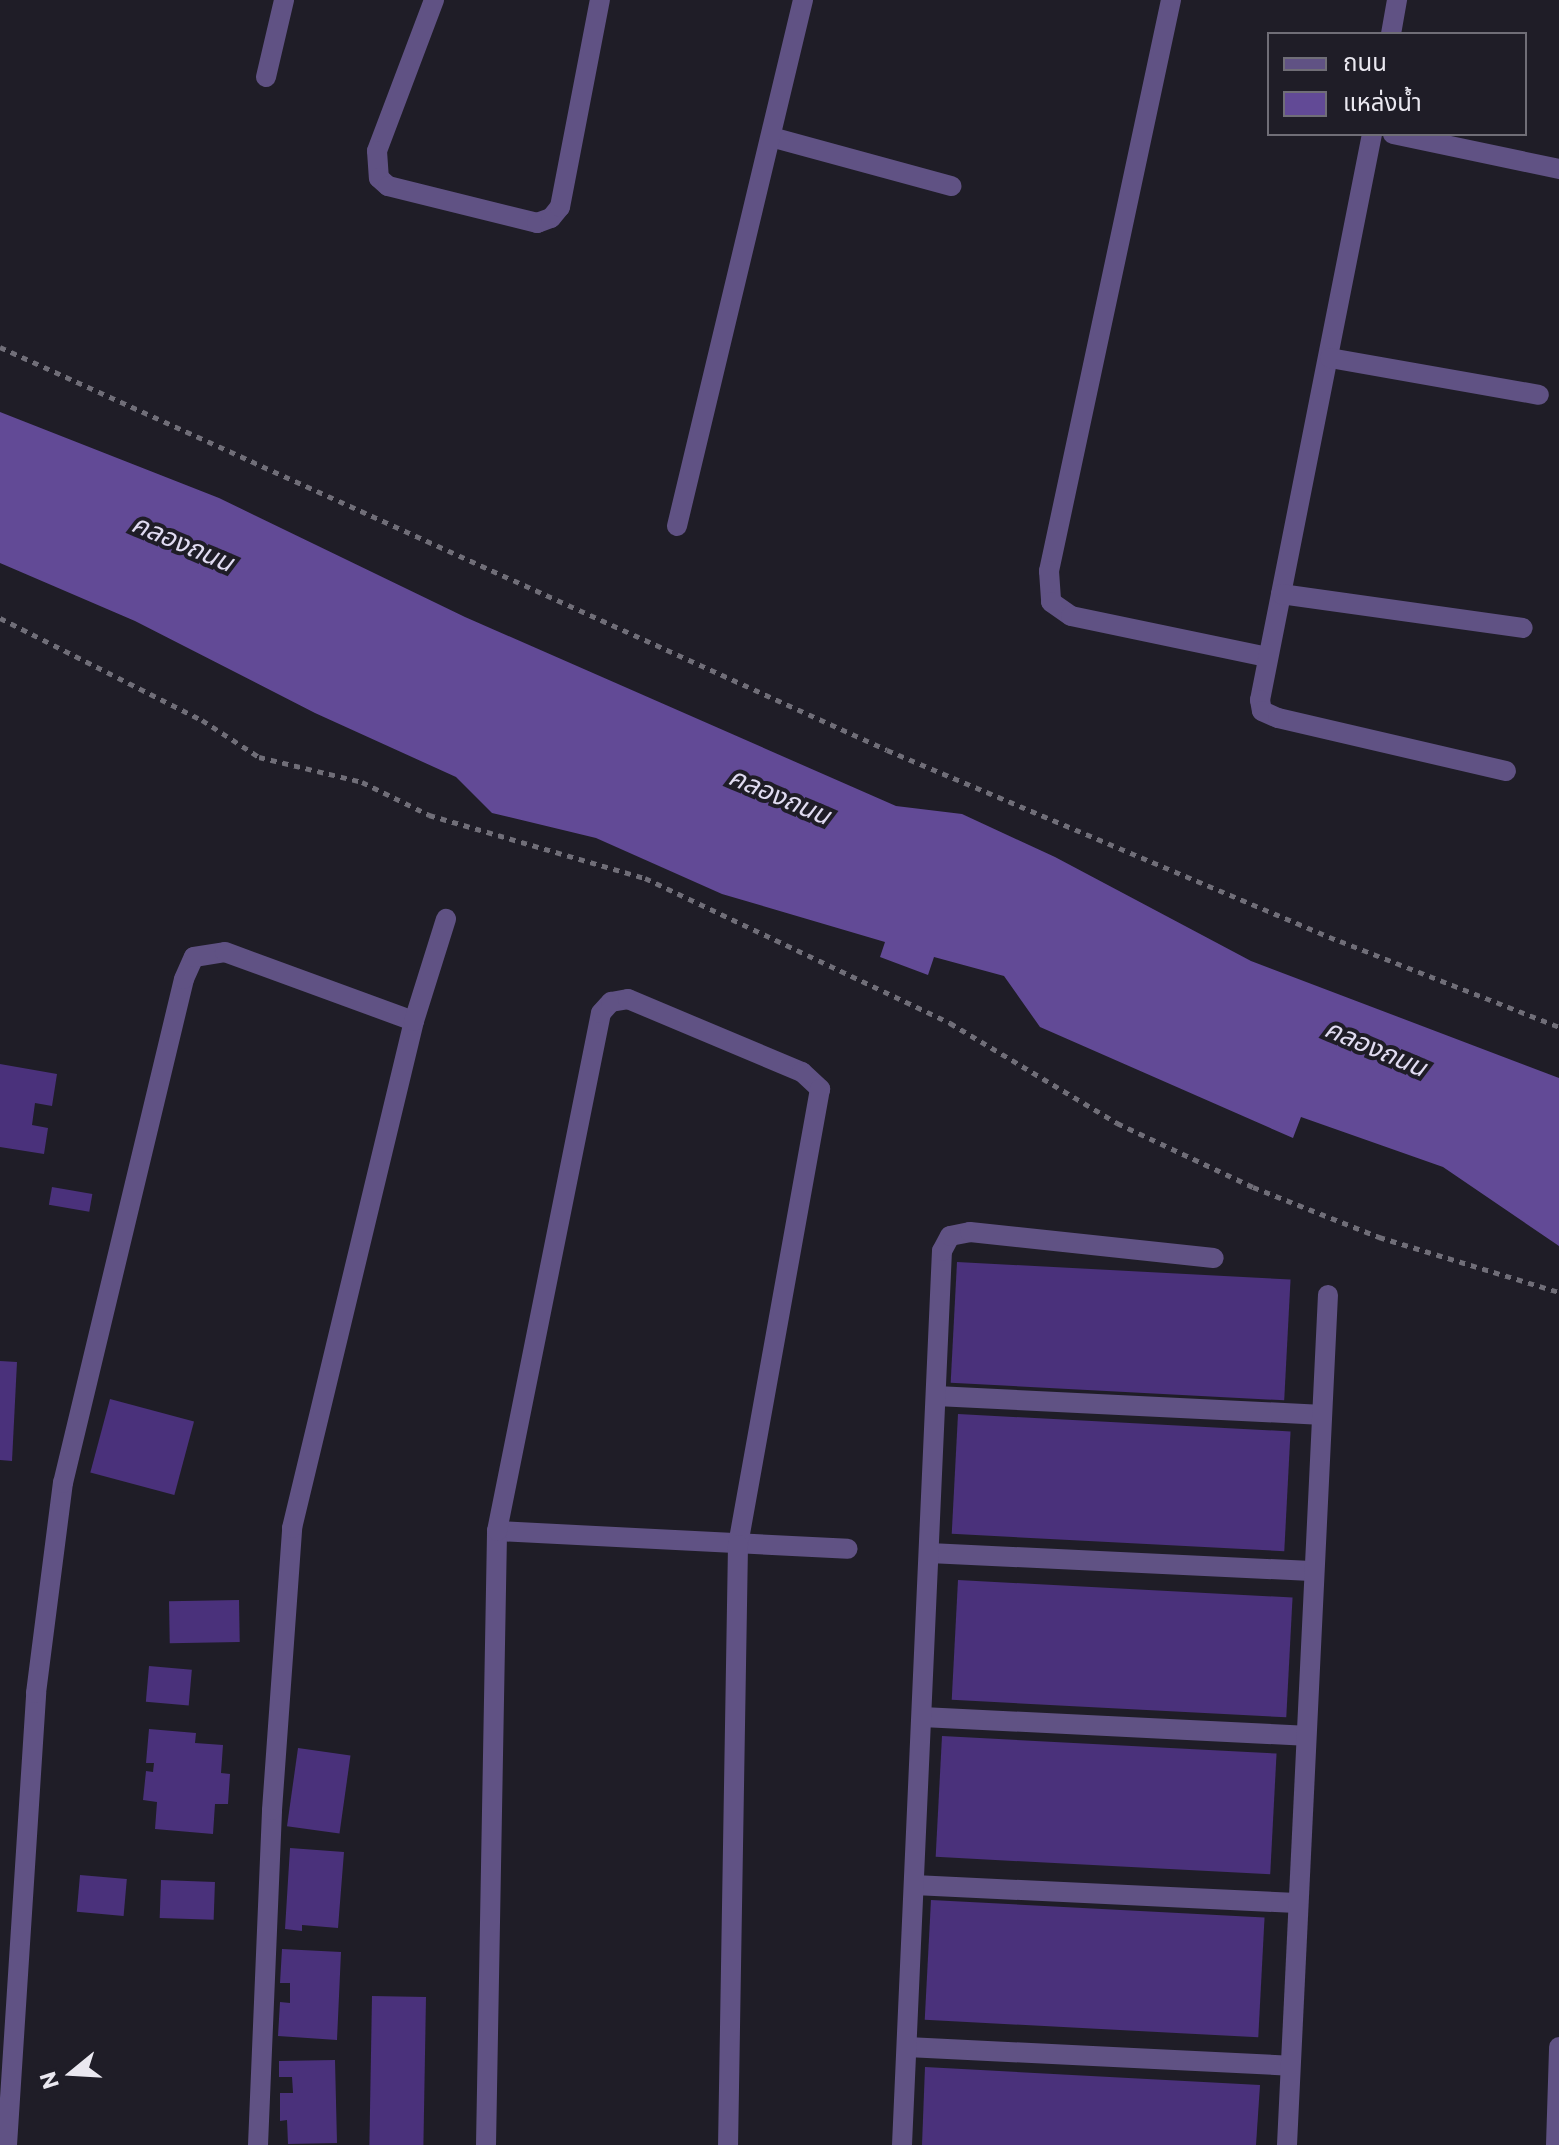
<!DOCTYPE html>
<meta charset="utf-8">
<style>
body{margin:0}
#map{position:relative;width:1559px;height:2145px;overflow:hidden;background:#1f1d27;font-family:Commissioner,"Noto Sans Thai",sans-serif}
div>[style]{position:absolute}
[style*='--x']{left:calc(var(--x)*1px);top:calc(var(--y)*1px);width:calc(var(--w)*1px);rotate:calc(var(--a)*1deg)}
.water>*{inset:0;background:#624a96}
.building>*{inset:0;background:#4a317b;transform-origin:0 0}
.path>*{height:5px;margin-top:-2.5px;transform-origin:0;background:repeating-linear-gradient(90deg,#706e78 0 6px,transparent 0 12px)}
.service>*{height:20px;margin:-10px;padding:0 10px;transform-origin:10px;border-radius:10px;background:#605284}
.minor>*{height:20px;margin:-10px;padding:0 10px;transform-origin:10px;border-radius:10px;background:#605284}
span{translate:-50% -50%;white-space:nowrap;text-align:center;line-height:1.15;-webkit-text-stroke:8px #1f1d27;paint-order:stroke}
.water-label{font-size:26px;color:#e1dcf2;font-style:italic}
.legend{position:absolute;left:1267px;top:32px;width:260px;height:104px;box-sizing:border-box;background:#1f1d27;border:2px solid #706e77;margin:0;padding:10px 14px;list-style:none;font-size:24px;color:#eae8f0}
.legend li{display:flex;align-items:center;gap:16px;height:40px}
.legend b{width:40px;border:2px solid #706e77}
.north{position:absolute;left:32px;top:2033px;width:80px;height:80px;-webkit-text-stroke:6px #1f1d27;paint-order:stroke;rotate:252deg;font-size:22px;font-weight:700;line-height:32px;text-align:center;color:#eae8f0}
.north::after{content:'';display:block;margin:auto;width:28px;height:36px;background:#eae8f0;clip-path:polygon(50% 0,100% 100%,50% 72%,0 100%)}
</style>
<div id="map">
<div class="water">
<i style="clip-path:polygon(0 412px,219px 498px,465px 617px,896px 806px,962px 814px,1055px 857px,1251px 961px,1559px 1078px,1559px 1246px,1443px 1167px,1301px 1117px,1293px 1138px,1040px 1027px,1004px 976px,934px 957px,928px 975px,880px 957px,885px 942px,722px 894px,596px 838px,492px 813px,456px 777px,315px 713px,135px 621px,0 563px)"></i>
</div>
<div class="building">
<i style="clip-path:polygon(0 1064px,57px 1074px,52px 1106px,35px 1103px,32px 1125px,48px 1128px,44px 1154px,0 1147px)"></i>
<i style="left:52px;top:1187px;width:41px;height:18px;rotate:10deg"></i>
<i style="left:957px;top:1262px;width:334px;height:121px;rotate:3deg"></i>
<i style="clip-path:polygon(0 1361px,17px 1362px,12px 1461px,0 1460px)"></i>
<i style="left:110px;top:1399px;width:87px;height:76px;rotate:15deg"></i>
<i style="left:958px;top:1414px;width:333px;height:120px;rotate:3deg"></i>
<i style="left:958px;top:1580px;width:335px;height:120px;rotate:3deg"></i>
<i style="left:239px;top:1600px;width:42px;height:70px;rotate:89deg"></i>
<i style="left:149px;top:1666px;width:43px;height:36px;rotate:5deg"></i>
<i style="clip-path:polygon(149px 1729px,196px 1733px,195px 1743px,223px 1745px,221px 1773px,230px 1774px,228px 1804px,215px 1804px,213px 1834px,155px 1829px,157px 1802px,143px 1800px,146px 1771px,153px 1772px,154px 1763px,146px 1763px)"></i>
<i style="left:942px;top:1736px;width:335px;height:121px;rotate:3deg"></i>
<i style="left:298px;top:1748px;width:53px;height:79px;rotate:8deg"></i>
<i style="clip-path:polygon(290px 1848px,344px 1852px,338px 1928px,302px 1925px,302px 1931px,285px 1929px)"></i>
<i style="left:80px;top:1875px;width:47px;height:37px;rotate:5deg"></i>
<i style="left:161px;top:1880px;width:54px;height:38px;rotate:2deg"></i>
<i style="left:931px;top:1900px;width:334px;height:120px;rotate:3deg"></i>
<i style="clip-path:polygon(282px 1949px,341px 1952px,337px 2040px,278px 2036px,280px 2002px,290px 2003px,290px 1983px,280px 1983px)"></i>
<i style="left:372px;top:1996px;width:54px;height:149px;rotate:1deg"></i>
<i style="clip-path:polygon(335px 2060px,337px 2143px,288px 2144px,287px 2120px,280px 2121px,280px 2093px,293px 2093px,292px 2077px,279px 2077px,279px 2061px)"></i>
<i style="clip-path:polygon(925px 2067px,1260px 2085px,1256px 2145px,922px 2145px)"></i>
</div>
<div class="path">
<i style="--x:0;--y:347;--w:974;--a:24.43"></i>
<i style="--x:887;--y:750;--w:492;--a:22.9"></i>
<i style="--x:1340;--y:941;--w:235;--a:21.4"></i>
<i style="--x:0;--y:618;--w:226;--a:26.8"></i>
<i style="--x:202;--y:720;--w:68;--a:33"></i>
<i style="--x:259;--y:757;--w:106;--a:13.6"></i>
<i style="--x:362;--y:782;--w:75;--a:26.2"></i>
<i style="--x:429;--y:815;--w:225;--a:16.3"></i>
<i style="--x:645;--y:878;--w:338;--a:25.4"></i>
<i style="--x:950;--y:1023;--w:195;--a:30.9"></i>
<i style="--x:1117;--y:1123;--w:150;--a:25.2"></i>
<i style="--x:1253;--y:1187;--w:136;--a:21.6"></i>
<i style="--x:1379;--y:1237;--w:188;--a:17"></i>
</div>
<div class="service">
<i style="--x:497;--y:1531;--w:351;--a:2.9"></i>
</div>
<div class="minor">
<i style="--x:434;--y:0;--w:161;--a:110.7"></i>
<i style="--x:377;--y:151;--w:27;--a:86"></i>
<i style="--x:379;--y:178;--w:12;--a:42"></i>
<i style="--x:388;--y:186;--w:154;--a:13.9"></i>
<i style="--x:537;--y:223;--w:15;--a:-20"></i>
<i style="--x:551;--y:218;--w:14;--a:-51"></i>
<i style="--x:560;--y:207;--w:211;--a:-79.1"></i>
<i style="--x:1171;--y:0;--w:584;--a:102.06"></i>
<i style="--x:1049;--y:571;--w:31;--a:86"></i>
<i style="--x:1051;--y:602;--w:24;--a:35"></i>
<i style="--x:1071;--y:616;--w:201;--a:11.8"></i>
<i style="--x:1391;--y:34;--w:35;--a:-80"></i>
<i style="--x:266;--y:77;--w:79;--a:-76.8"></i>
<i style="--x:1372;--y:134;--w:577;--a:101.19"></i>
<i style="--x:1260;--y:700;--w:11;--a:80"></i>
<i style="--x:1262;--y:711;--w:17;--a:24"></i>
<i style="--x:1278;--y:718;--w:234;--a:13.1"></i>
<i style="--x:1393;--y:134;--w:170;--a:11.9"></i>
<i style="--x:771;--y:137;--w:187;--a:15.2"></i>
<i style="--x:1330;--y:358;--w:212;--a:10"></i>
<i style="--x:677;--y:526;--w:541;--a:-76.53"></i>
<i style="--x:1281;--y:594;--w:244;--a:8"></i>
<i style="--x:936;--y:1396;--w:383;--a:2.8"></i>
<i style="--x:929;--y:1553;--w:383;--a:2.7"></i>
<i style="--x:922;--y:1717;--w:383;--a:2.8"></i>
<i style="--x:914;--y:1885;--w:383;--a:2.7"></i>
<i style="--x:907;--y:2047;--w:383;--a:2.8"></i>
<i style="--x:7;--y:2145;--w:453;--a:-86.3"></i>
<i style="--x:36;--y:1693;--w:212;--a:-82.7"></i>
<i style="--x:63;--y:1483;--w:518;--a:-76.5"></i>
<i style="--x:184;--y:979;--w:24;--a:-66"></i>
<i style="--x:194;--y:957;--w:31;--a:-9"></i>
<i style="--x:225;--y:952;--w:201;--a:20.1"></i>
<i style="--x:258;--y:2145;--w:335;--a:-87.6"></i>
<i style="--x:272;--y:1810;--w:283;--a:-85.9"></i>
<i style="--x:292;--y:1528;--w:521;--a:-76.47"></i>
<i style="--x:414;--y:1021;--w:107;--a:-72.6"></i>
<i style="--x:486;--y:2145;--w:614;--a:-88.97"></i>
<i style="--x:497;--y:1531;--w:528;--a:-78.65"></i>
<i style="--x:601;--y:1013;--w:15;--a:-48"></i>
<i style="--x:611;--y:1002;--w:17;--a:-10"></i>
<i style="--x:628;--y:999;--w:189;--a:22.8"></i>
<i style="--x:802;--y:1072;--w:25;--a:43"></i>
<i style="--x:820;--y:1089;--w:463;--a:100.2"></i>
<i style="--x:738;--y:1545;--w:600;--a:90.95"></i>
<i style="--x:902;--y:2145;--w:895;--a:-87.44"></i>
<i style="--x:942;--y:1251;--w:17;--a:-62"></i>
<i style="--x:950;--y:1236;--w:20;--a:-11"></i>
<i style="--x:970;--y:1232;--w:245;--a:6.1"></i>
<i style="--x:1287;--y:2145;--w:851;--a:-87.24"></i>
<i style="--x:1556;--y:2145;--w:98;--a:-88.2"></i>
</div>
<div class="water-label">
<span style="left:183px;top:542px;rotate:23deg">คลองถนน</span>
<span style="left:780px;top:795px;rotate:23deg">คลองถนน</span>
<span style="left:1376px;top:1047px;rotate:23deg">คลองถนน</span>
</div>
<ul class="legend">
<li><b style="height:10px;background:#605284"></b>ถนน</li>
<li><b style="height:22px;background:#624a96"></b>แหล่งน้ำ</li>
</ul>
<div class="north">N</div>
</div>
